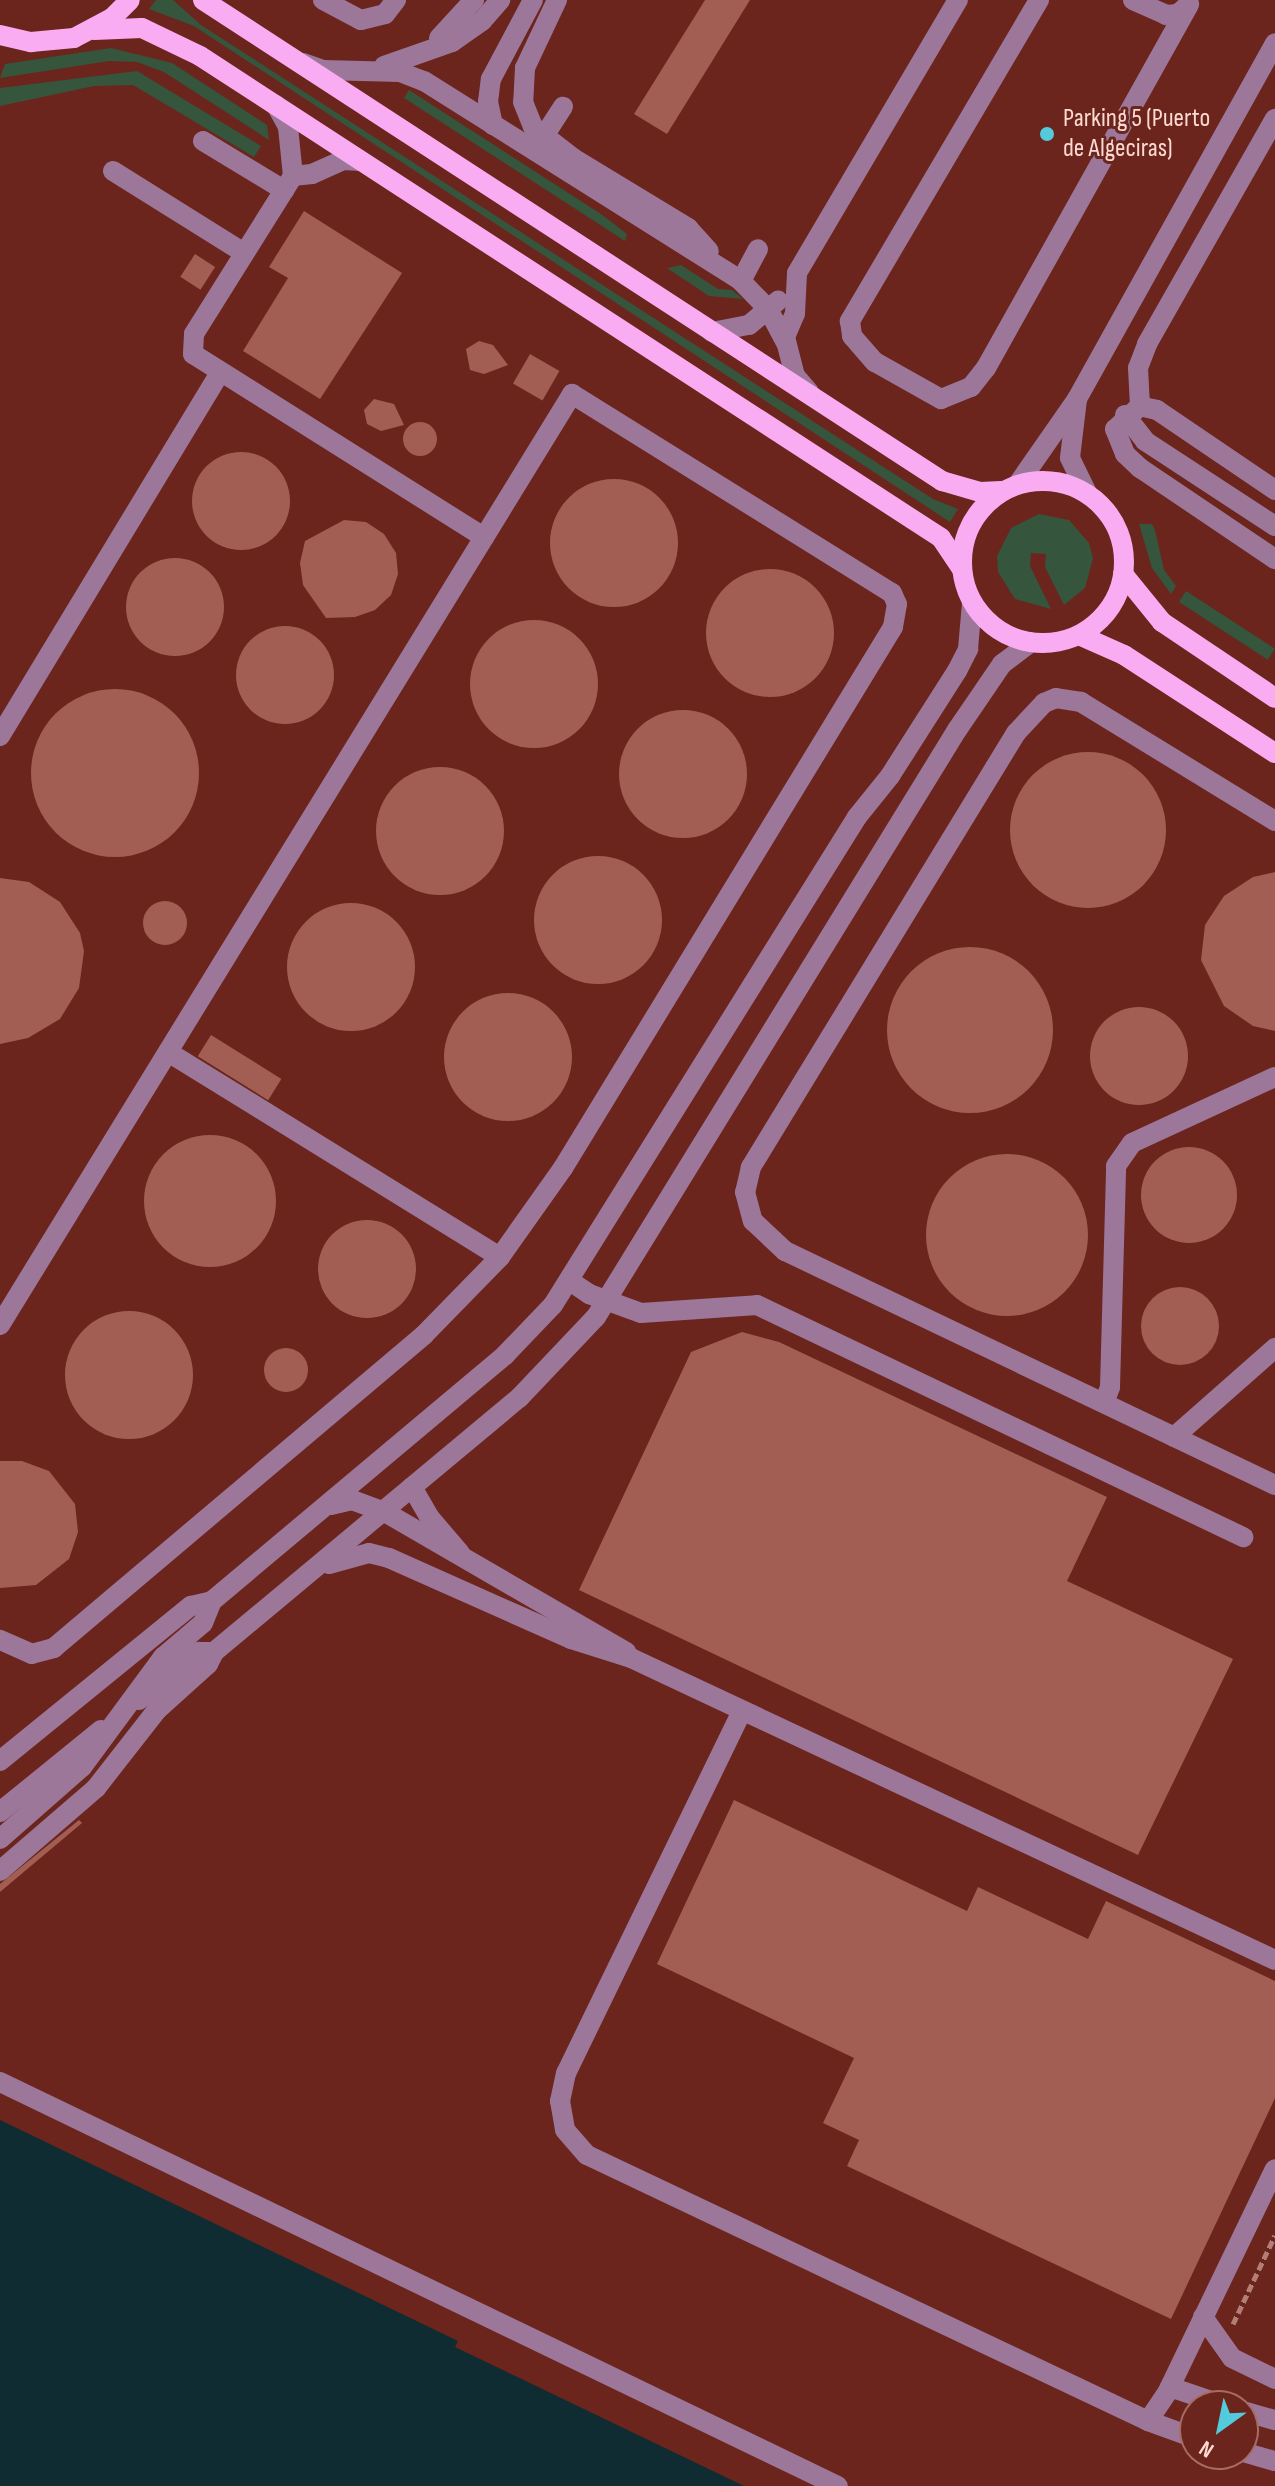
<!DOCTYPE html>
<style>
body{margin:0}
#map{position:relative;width:1275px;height:2486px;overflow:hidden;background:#6b251c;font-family:"Sofia Sans Condensed",sans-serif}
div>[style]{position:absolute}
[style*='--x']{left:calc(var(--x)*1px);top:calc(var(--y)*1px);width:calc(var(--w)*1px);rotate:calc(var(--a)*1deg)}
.green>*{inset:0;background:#35553c;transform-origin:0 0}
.water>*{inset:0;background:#0e2c31}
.building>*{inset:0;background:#a35e53;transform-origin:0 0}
.round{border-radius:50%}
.path>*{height:5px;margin-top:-2.5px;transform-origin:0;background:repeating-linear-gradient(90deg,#b37e77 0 8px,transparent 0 12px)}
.minor>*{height:20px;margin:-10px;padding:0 10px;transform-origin:10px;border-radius:10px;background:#9d779a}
.major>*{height:20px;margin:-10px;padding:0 10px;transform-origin:10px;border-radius:10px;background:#faacf3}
.major>.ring{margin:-10px;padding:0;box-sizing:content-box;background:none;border:20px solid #faacf3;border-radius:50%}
.dots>*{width:22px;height:22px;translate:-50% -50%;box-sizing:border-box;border:4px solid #6b251c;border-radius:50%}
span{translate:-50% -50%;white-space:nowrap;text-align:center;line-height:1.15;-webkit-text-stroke:6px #6b251c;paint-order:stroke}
.poi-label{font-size:26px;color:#fdd9d3}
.left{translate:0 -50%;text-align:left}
.north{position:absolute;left:1179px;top:2390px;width:80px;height:80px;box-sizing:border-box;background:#6b251c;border:2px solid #a56d65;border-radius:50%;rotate:213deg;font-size:22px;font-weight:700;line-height:32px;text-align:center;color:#fdd9d3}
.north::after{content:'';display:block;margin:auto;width:28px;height:36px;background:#54cadd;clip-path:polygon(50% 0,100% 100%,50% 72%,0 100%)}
</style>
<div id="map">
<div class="green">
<i style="clip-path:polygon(156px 0,173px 0,201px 25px,933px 499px,958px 509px,950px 522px,194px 26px,149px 9px)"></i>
<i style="clip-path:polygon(111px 48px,172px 63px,267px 125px,269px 140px,164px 72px,137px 62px,109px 61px,0 78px,5px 64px)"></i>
<i style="clip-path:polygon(137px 71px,261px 146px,254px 157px,133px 85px,94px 86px,0 106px,0 88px)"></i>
<i style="clip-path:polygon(409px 90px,601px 214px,627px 234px,625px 241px,404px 98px)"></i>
<i style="clip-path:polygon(681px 265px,718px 289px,732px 290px,743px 299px,709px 296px,667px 268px)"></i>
<i style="clip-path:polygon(1039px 514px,1069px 520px,1089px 543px,1093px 558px,1085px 588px,1064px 605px,1045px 567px,1046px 554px,1031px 553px,1030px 566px,1051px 609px,1015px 599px,998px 572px,997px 556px,1011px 528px)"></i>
<i style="clip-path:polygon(1139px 524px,1152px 524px,1155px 530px,1164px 570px,1176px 586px,1171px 594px,1152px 568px)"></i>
<i style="left:1186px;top:591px;width:106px;height:13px;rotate:33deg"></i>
</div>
<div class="water">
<i style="clip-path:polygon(0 2120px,458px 2341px,455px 2347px,744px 2486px,0 2486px)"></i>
</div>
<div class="building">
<i style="clip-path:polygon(705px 0,750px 0,667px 134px,634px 114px)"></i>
<i style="clip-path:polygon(304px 211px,402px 273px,320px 399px,243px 351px,288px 278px,269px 267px)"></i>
<i style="left:195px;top:254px;width:24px;height:27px;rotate:33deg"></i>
<i style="clip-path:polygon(479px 341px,493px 345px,508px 365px,484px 374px,470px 370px,466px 349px)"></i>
<i style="left:530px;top:354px;width:34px;height:34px;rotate:30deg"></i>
<i style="clip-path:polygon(374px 399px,394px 404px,404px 425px,381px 431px,367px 424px,364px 410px)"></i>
<i class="round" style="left:403px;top:422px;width:34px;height:34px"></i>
<i class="round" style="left:192px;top:452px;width:98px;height:98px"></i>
<i class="round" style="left:550px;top:479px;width:128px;height:128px"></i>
<i style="clip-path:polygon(344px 520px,366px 522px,384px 534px,396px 553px,398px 574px,391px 595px,375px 610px,355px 617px,326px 618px,303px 585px,300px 563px,305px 541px)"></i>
<i class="round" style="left:126px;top:558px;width:98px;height:98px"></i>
<i class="round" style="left:706px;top:569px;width:128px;height:128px"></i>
<i class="round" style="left:470px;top:620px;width:128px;height:128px"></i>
<i class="round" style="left:236px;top:626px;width:98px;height:98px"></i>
<i class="round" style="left:31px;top:689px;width:168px;height:168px"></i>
<i class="round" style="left:619px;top:710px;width:128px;height:128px"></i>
<i class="round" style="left:1010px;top:752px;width:156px;height:156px"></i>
<i class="round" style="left:376px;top:767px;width:128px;height:128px"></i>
<i class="round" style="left:534px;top:856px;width:128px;height:128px"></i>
<i style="clip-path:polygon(1275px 872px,1275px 1031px,1253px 1026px,1224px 1006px,1201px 960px,1205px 925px,1224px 896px,1253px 877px)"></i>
<i style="clip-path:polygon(0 878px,29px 882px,60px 902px,80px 933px,84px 951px,79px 988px,60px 1019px,28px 1038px,0 1044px)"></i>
<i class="round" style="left:143px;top:901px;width:44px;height:44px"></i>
<i class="round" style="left:287px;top:903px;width:128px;height:128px"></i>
<i class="round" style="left:887px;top:947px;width:166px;height:166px"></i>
<i class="round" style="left:444px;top:993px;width:128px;height:128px"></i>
<i class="round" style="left:1090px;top:1007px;width:98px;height:98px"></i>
<i style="left:211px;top:1035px;width:83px;height:25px;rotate:32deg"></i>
<i class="round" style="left:144px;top:1135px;width:132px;height:132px"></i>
<i class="round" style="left:1141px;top:1147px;width:96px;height:96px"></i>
<i class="round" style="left:926px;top:1154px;width:162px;height:162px"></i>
<i class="round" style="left:318px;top:1220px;width:98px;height:98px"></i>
<i class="round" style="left:1141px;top:1287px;width:78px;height:78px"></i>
<i class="round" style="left:65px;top:1311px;width:128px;height:128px"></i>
<i style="clip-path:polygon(742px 1332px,779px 1342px,1107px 1497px,1067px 1581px,1233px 1659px,1138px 1855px,579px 1590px,691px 1352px)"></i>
<i class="round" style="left:264px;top:1348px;width:44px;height:44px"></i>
<i style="clip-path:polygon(0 1461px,22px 1461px,49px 1471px,75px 1504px,78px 1532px,69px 1559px,36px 1585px,0 1588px)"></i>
<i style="clip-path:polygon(734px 1800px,967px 1911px,978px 1887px,1088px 1939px,1106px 1901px,1275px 1981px,1275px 2098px,1171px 2319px,847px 2166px,859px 2140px,823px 2123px,854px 2058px,657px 1964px)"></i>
<i style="clip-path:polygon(79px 1820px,82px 1823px,0 1892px,0 1884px)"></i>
</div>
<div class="path">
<i style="--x:1233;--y:2324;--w:98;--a:-64.7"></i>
</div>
<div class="minor">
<i style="--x:323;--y:0;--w:43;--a:27.8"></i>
<i style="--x:361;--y:20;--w:25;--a:-14"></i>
<i style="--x:385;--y:14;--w:18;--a:-52"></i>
<i style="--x:557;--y:0;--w:75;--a:115.2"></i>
<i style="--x:525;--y:68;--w:34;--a:93"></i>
<i style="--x:523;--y:102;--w:27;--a:68"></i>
<i style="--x:533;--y:127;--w:51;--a:37.8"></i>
<i style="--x:573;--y:158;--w:135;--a:31.3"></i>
<i style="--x:688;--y:228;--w:31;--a:48"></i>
<i style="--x:1039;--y:0;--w:373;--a:120.5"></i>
<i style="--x:850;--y:321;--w:15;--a:82"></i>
<i style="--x:852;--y:336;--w:35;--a:49"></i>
<i style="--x:875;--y:362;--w:76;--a:29.3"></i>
<i style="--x:941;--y:399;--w:32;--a:-22"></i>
<i style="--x:971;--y:387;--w:24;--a:-52"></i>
<i style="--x:986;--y:368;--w:415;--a:-60.8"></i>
<i style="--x:1133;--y:0;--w:36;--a:24"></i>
<i style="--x:1166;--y:15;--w:12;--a:-5"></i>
<i style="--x:1178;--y:14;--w:15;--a:-42"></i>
<i style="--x:439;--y:38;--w:52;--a:-47.4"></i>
<i style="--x:303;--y:63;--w:21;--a:19"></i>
<i style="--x:323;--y:70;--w:77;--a:1.5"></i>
<i style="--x:400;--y:72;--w:26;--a:21"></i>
<i style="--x:424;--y:81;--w:375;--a:32.2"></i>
<i style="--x:741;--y:281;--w:39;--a:46"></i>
<i style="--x:768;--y:309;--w:38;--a:62"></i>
<i style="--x:384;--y:66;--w:72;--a:-19.4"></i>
<i style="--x:452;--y:42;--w:37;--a:-35"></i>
<i style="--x:482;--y:21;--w:28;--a:-49"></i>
<i style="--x:276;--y:105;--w:25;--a:61"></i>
<i style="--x:288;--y:127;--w:49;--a:84.2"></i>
<i style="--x:293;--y:176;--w:19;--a:-6"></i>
<i style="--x:312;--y:174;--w:34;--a:-24"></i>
<i style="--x:343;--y:160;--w:18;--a:3"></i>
<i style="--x:493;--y:125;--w:24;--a:-102"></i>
<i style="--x:488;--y:102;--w:23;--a:-83"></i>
<i style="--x:491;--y:79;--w:89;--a:-62"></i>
<i style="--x:544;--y:136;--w:35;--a:-57"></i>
<i style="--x:203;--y:141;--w:95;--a:31.2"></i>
<i style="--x:113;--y:171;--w:155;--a:32"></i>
<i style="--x:293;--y:176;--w:186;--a:122.1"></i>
<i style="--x:194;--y:334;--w:20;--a:93"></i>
<i style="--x:193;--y:354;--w:344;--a:32.2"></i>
<i style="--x:741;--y:281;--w:36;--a:-62"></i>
<i style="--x:712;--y:332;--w:38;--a:-11"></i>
<i style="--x:749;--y:325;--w:38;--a:-40"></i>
<i style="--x:809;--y:392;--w:21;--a:-131"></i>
<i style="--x:795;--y:376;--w:40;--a:-104.4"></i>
<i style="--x:785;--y:337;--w:25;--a:-67"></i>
<i style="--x:795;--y:314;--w:41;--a:-87.2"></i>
<i style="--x:797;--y:273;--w:317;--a:-59.5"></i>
<i style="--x:1077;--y:399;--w:59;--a:96.8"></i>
<i style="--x:1070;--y:458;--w:41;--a:64.1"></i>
<i style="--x:1140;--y:406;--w:38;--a:-93"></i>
<i style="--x:1138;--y:368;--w:26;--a:-69"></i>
<i style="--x:1147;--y:344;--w:259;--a:-60.4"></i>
<i style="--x:1125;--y:415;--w:33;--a:52"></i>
<i style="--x:1145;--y:441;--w:155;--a:33.2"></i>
<i style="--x:1018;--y:484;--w:103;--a:-55.2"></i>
<i style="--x:1077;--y:399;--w:407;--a:-60.9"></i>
<i style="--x:1275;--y:490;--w:143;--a:-145.9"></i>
<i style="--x:1157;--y:410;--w:17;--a:-167"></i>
<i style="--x:1140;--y:406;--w:34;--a:137"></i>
<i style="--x:1115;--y:429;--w:27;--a:68"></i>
<i style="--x:1125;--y:454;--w:21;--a:43"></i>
<i style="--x:1140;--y:468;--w:163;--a:34"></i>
<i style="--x:0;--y:736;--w:423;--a:-58.8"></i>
<i style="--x:1275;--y:821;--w:228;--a:-148.5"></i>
<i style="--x:1081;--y:702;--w:25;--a:-171"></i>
<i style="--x:1056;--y:698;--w:13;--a:157"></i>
<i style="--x:1044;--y:703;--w:41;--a:133"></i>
<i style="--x:1016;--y:733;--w:509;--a:121.41"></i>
<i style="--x:751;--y:1167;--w:26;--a:103"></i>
<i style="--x:745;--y:1192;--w:30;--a:75"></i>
<i style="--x:753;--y:1221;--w:44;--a:43.2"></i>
<i style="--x:785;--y:1251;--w:543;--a:25.53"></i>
<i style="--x:168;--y:1052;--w:390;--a:31.7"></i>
<i style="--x:570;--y:1281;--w:23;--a:34"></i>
<i style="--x:589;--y:1294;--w:55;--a:20.1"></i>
<i style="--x:641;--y:1313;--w:116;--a:-3.9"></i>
<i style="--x:757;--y:1305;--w:539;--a:25.52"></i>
<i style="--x:0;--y:1325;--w:1093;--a:-58.43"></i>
<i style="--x:572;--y:394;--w:377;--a:31.9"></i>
<i style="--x:892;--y:593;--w:12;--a:66"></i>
<i style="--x:897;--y:604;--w:23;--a:100"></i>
<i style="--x:893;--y:627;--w:634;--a:121.38"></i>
<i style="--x:563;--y:1168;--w:109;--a:125.3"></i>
<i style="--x:500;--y:1257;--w:109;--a:134.3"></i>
<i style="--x:424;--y:1335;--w:485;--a:139.8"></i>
<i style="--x:54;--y:1648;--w:23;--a:165"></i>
<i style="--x:32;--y:1654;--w:35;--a:-156"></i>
<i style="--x:1104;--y:1403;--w:17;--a:-69"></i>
<i style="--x:1110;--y:1387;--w:221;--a:-88.4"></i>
<i style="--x:1116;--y:1166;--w:28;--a:-55"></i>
<i style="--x:1132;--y:1143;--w:157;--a:-24.8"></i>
<i style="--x:1174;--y:1437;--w:135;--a:-41.4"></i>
<i style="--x:412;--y:1487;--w:36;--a:60"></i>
<i style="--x:430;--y:1518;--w:46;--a:49.4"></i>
<i style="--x:331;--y:1505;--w:22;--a:-13"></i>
<i style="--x:352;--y:1500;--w:33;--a:20"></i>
<i style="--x:383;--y:1511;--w:281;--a:30.1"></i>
<i style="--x:329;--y:1564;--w:41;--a:-15.4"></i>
<i style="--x:369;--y:1553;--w:21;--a:14"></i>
<i style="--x:389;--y:1558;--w:199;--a:24"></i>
<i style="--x:571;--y:1639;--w:63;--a:17.6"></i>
<i style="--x:631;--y:1658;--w:711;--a:25.12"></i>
<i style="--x:139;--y:1700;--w:77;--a:-38.7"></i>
<i style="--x:199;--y:1652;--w:15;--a:0"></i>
<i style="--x:741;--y:1713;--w:400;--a:115.9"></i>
<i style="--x:566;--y:2073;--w:29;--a:102"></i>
<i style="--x:560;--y:2101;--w:29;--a:80"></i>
<i style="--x:565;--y:2130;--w:33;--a:49"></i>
<i style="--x:587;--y:2155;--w:621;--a:25.37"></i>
<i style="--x:1148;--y:2421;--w:50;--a:19.9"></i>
<i style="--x:0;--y:1761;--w:246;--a:-39.1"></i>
<i style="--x:191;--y:1606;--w:22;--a:-13"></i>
<i style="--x:212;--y:1601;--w:383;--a:-40"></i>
<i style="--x:505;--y:1355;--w:69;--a:-46.2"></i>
<i style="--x:553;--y:1305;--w:575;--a:-58.08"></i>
<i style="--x:857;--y:817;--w:53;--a:-51.2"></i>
<i style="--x:890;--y:776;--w:125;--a:-57.5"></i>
<i style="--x:957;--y:671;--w:25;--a:-63"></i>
<i style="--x:968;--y:649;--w:46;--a:-85"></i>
<i style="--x:0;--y:1812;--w:130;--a:-39.1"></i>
<i style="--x:0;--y:1839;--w:109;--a:-41.3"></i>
<i style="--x:82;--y:1767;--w:137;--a:-53.6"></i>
<i style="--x:163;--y:1657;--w:52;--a:-40.4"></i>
<i style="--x:203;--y:1623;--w:24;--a:-68"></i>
<i style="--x:0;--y:1871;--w:127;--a:-40.8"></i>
<i style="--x:96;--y:1788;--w:99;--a:-52"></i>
<i style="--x:157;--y:1710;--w:69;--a:-42"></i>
<i style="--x:208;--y:1664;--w:13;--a:-63"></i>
<i style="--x:214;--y:1652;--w:397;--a:-39.8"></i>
<i style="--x:519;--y:1398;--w:112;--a:-46.5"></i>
<i style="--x:596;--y:1317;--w:689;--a:-58.41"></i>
<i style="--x:957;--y:730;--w:80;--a:-55.7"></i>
<i style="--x:1002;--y:664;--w:36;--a:-37"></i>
<i style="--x:0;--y:2082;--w:930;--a:25.74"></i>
<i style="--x:1203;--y:2317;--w:50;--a:54.7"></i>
<i style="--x:1232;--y:2358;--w:48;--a:26"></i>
<i style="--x:1170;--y:2387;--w:59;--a:18.7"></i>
<i style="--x:1243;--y:2411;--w:33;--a:16"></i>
<i style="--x:1148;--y:2421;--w:36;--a:-56"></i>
<i style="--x:1168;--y:2391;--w:246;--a:-64.3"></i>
<i style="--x:1243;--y:2452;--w:33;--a:16"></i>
</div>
<div class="major">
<i style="--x:203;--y:0;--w:882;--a:33.06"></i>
<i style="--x:942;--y:481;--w:40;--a:16"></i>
<i style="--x:980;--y:492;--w:21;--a:-3"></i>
<i style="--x:94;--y:30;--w:48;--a:-2.4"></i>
<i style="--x:142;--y:28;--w:64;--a:25.8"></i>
<i style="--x:200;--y:56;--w:884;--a:33.04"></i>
<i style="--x:941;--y:538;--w:36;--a:56"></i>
<i style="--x:0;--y:35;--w:32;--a:13"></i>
<i style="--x:31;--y:42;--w:43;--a:-5.3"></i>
<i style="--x:74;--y:38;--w:43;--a:-27.8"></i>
<i style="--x:112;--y:18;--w:25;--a:-45"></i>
<i class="ring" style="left:962px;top:481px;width:142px;height:142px"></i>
<i style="--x:1123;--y:574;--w:62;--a:50.9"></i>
<i style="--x:1162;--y:622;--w:136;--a:33.9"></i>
<i style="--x:1079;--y:635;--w:49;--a:24"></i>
<i style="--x:1124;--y:655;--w:180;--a:33"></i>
</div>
<div class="dots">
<i style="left:1047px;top:134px;background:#54cadd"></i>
</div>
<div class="poi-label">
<span class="left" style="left:1063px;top:134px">Parking 5 (Puerto<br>de Algeciras)</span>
</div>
<div class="north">N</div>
</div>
